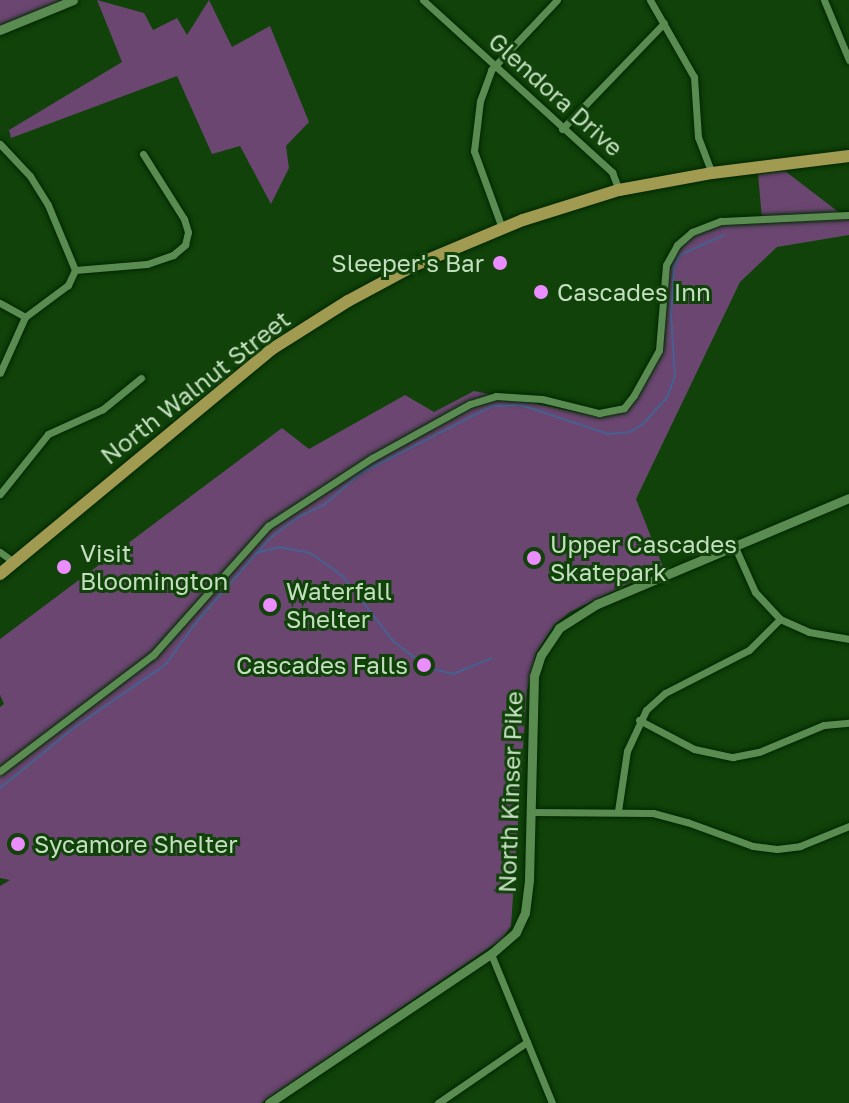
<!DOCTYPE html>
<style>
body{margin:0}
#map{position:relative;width:849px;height:1103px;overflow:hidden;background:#104209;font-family:"Golos Text",sans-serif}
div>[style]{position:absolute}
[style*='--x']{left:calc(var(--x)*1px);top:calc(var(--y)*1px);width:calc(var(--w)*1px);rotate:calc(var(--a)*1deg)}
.green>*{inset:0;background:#6a4670}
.stream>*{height:2px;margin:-1px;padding:0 1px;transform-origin:1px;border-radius:1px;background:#466191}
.roads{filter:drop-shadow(0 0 2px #012600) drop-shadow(0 0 2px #012600)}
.minor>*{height:7px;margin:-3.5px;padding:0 3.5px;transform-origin:3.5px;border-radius:3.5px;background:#5a8c52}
.tertiary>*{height:9px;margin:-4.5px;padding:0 4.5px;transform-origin:4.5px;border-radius:4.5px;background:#5a8c52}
.primary>*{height:12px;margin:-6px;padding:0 6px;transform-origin:6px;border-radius:6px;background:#a19a51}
.dots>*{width:22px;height:22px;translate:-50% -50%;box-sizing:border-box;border:4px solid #104209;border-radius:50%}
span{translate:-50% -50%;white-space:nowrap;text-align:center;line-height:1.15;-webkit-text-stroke:6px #104209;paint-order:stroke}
.street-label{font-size:24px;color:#c4dfc0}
.poi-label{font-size:24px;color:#c4dfc0}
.right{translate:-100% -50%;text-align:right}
.left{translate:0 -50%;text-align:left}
</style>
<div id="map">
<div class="green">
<i style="clip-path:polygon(0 0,73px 0,0 30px)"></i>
<i style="clip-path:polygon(97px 0,144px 13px,153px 30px,177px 18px,187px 35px,209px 0,232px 47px,270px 26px,309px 122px,286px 146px,289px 168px,271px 204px,240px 146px,212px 154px,177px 76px,11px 138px,9px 130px,122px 62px)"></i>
<i style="clip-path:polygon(785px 171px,849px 220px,849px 235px,777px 247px,740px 282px,636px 499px,663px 567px,570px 612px,554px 625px,536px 653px,527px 690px,511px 926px,502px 939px,261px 1103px,0 1103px,0 886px,10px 880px,0 878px,0 707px,4px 704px,0 695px,0 639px,282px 428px,309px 449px,405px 395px,434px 412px,474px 391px,600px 417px,621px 412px,635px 399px,664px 342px,666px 284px,675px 252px,693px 234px,720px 224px,762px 218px,758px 174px)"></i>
</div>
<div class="stream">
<i style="--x:256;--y:553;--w:25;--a:-14"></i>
<i style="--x:280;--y:547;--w:31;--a:11"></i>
<i style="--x:310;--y:553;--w:39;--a:35"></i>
<i style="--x:342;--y:575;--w:83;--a:52.3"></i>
<i style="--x:393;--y:641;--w:44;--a:37.6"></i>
<i style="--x:428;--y:668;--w:26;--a:13"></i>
<i style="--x:453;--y:674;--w:42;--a:-22.3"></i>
<i style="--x:0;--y:788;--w:97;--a:-39.1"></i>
<i style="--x:75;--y:727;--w:109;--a:-34.6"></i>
<i style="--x:165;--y:665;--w:56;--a:-53.7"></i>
<i style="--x:198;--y:620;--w:108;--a:-48.8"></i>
<i style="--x:269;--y:539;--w:39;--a:-37"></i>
<i style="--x:300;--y:516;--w:26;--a:-25"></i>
<i style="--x:324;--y:505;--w:49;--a:-40.9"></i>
<i style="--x:361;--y:473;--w:147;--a:-27.1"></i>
<i style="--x:492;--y:406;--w:29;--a:-2"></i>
<i style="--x:521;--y:405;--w:92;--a:18.4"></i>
<i style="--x:608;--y:434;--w:22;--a:-5"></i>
<i style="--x:630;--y:432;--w:15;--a:-32"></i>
<i style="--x:643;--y:424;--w:36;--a:-48"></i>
<i style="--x:667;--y:397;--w:22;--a:-69"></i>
<i style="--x:675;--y:376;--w:60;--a:-93.8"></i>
<i style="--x:671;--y:316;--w:49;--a:-86.5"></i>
<i style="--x:674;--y:267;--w:13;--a:-63"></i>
<i style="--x:680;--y:255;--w:48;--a:-24.4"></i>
</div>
<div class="roads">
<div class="minor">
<i style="--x:423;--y:0;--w:256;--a:42.3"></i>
<i style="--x:612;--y:172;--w:19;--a:69"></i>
<i style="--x:650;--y:0;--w:89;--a:60.3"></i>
<i style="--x:694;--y:77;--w:60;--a:86.2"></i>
<i style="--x:698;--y:137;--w:39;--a:69"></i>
<i style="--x:824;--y:0;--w:65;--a:67.4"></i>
<i style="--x:562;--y:129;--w:147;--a:-46.1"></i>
<i style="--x:0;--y:144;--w:44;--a:46.8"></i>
<i style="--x:30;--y:176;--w:34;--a:58"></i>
<i style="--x:48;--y:205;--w:70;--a:67.4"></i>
<i style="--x:75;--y:270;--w:17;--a:115"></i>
<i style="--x:68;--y:285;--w:54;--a:143.3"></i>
<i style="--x:25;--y:317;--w:61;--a:114.1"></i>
<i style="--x:502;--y:228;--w:82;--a:-110"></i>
<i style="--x:474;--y:151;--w:50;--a:-83.2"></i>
<i style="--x:480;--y:101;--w:33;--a:-70"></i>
<i style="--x:491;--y:70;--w:96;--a:-46.7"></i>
<i style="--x:75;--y:270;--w:72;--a:-4.8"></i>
<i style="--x:147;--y:264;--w:28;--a:-19"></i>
<i style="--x:173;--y:255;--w:16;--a:-40"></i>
<i style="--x:185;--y:245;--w:13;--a:-77"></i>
<i style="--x:188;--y:232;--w:14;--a:-107"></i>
<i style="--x:184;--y:219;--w:77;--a:-122.2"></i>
<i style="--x:0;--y:303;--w:29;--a:29"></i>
<i style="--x:0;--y:494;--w:77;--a:-51.3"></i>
<i style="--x:48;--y:434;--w:60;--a:-24.4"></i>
<i style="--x:103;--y:409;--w:49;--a:-39.2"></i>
<i style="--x:734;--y:545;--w:51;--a:65.9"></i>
<i style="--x:755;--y:592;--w:37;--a:47"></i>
<i style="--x:780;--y:619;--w:32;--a:24"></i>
<i style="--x:809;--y:632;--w:41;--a:9.9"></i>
<i style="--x:0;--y:552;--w:17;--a:36"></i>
<i style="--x:639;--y:720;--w:62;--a:27.8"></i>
<i style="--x:694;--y:749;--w:40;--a:12"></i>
<i style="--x:733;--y:757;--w:26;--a:-11"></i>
<i style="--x:759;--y:752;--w:70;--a:-22.6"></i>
<i style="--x:824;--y:725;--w:25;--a:-5"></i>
<i style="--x:0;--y:771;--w:192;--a:-37.2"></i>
<i style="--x:153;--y:655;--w:173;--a:-48.3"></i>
<i style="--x:268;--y:526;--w:124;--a:-33.2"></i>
<i style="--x:372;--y:458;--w:112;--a:-28.9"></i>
<i style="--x:470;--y:404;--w:27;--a:-17"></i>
<i style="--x:496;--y:396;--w:46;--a:3.7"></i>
<i style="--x:542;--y:399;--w:59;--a:13.8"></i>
<i style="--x:599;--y:413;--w:25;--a:-11"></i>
<i style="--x:624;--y:408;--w:16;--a:-52"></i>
<i style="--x:634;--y:395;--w:51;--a:-60.9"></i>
<i style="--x:659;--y:350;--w:85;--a:-85.3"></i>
<i style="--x:666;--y:265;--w:23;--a:-61"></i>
<i style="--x:677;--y:245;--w:20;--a:-41"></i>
<i style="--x:692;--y:232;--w:31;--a:-21"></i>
<i style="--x:721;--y:221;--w:128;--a:-2.7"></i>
<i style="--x:618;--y:811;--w:61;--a:-81.5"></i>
<i style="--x:627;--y:751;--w:45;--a:-65.1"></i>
<i style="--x:646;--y:710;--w:25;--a:-42"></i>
<i style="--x:665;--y:693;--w:94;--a:-27.1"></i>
<i style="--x:749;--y:650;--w:44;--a:-45"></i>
<i style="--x:531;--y:812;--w:122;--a:0.5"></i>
<i style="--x:653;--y:813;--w:35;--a:15"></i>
<i style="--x:687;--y:822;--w:70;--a:20"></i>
<i style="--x:753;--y:846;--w:24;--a:7"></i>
<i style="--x:777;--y:849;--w:23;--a:-7"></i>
<i style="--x:800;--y:846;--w:53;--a:-22.2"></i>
<i style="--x:491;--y:954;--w:161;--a:67.7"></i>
<i style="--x:438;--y:1103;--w:108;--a:-34.4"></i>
</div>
<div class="tertiary">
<i style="--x:0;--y:30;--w:79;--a:-22.3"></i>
<i style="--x:269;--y:1103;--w:267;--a:-33.9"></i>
<i style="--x:491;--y:954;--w:33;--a:-41"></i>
<i style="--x:516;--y:932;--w:21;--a:-65"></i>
<i style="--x:525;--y:913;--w:33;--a:-83"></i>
<i style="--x:529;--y:880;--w:204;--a:-88.6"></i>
<i style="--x:534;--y:676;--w:22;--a:-72"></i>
<i style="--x:541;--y:655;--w:32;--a:-56"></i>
<i style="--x:559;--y:628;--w:45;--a:-32.3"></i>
<i style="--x:597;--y:604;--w:273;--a:-22.8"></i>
</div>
<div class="primary">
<i style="--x:0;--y:574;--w:353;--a:-39.6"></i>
<i style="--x:272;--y:349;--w:90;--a:-32.3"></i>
<i style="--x:348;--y:301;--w:74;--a:-28.3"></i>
<i style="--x:413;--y:266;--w:119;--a:-22.7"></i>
<i style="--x:523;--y:220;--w:101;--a:-17.4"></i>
<i style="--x:619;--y:190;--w:95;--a:-10.4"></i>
<i style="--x:712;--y:173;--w:138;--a:-7.1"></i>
</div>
</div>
<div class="dots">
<i style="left:500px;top:263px;background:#eb8dfc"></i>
<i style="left:541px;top:292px;background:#eb8dfc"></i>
<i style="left:534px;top:558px;background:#eb8dfc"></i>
<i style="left:64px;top:567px;background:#eb8dfc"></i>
<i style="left:270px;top:605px;background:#eb8dfc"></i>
<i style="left:424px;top:665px;background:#eb8dfc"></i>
<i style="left:18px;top:844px;background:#eb8dfc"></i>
</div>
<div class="street-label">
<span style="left:556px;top:94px;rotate:42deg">Glendora Drive</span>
<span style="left:195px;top:387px;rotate:-38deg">North Walnut Street</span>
<span style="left:510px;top:792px;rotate:-88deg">North Kinser Pike</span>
</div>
<div class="poi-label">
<span class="right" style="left:484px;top:263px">Sleeper's Bar</span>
<span class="left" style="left:557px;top:292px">Cascades Inn</span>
<span class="left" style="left:550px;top:558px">Upper Cascades<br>Skatepark</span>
<span class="left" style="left:80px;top:567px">Visit<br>Bloomington</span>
<span class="left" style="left:286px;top:605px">Waterfall<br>Shelter</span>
<span class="right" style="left:408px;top:665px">Cascades Falls</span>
<span class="left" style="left:34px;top:844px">Sycamore Shelter</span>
</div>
</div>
